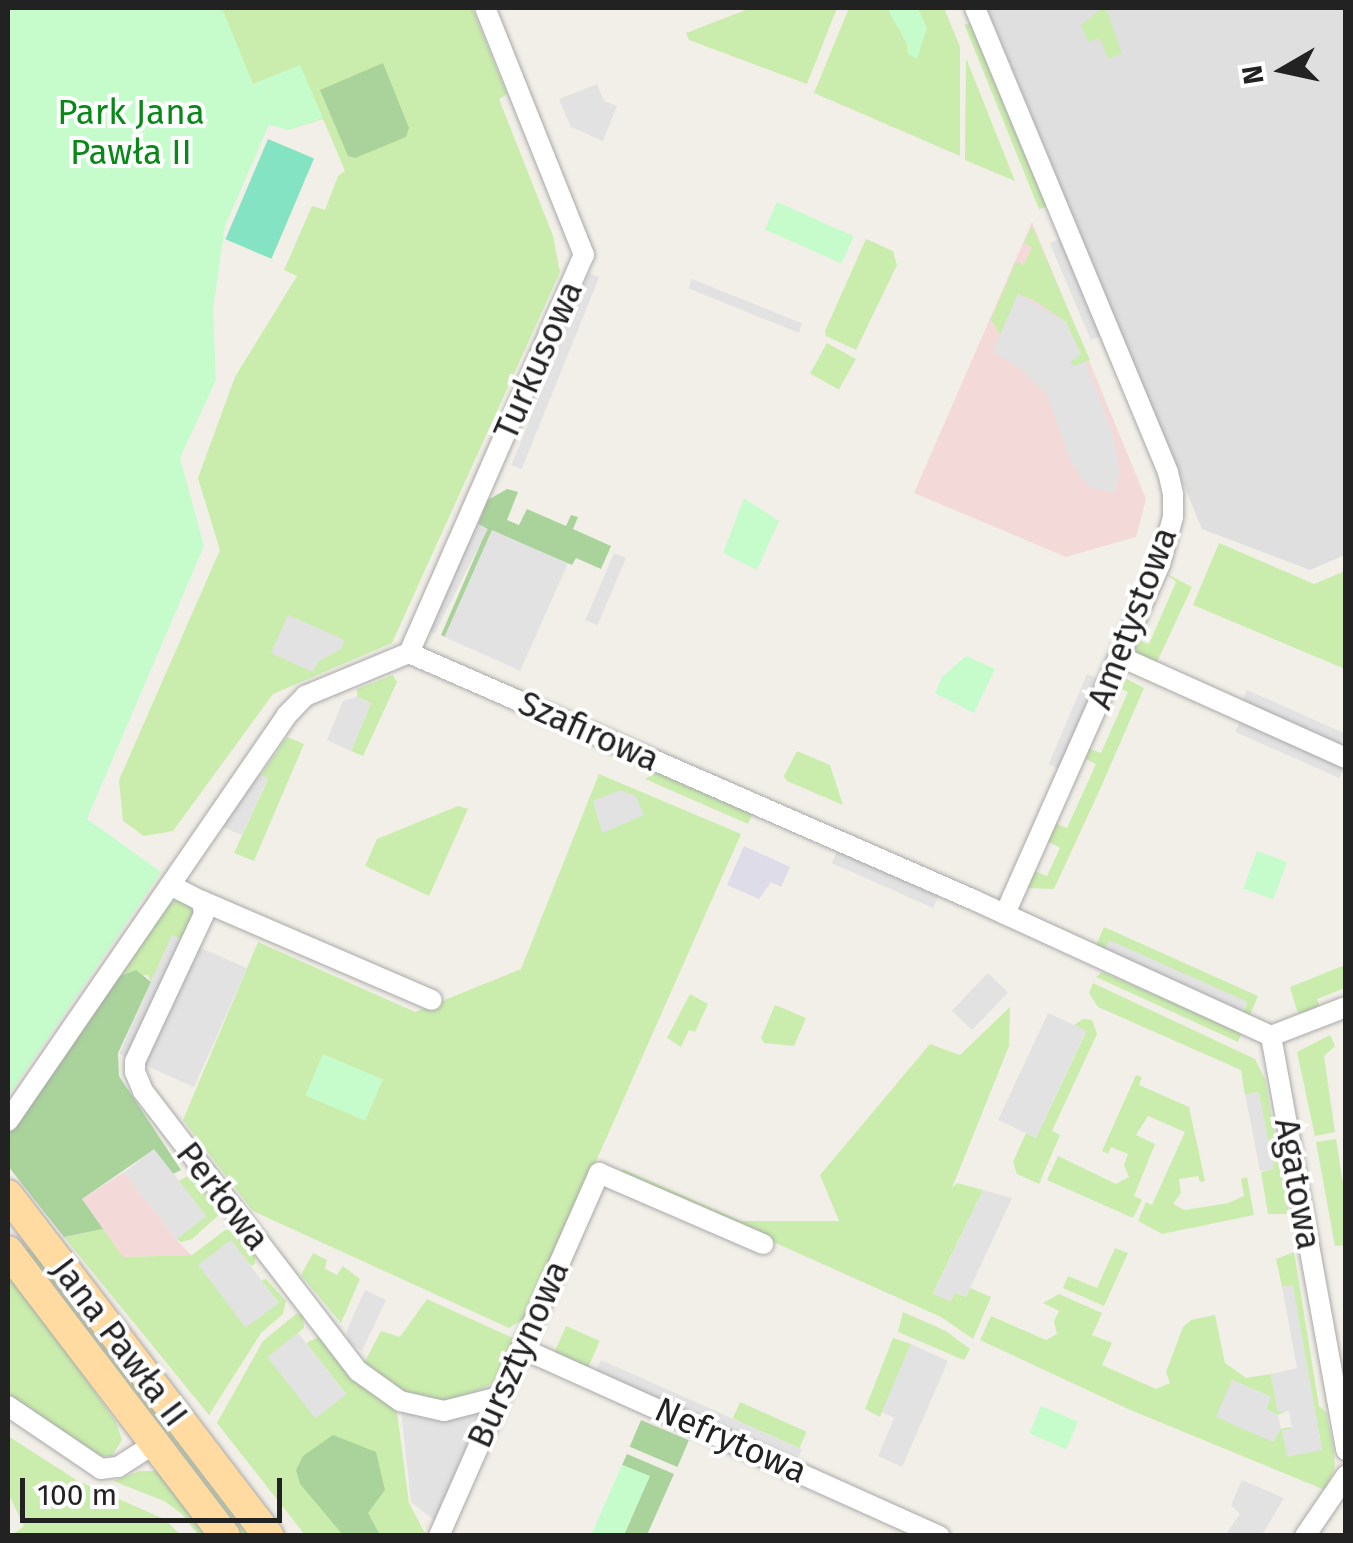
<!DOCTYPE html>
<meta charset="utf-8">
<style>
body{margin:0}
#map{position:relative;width:1353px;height:1543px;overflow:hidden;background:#f2efe8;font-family:"Fira Sans",sans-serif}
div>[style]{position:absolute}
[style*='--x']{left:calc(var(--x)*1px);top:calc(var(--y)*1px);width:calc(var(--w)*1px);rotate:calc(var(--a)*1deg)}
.residential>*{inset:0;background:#e0dfdf}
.commercial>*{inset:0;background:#f3dad8}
.grass>*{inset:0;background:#caedad;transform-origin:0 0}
.forest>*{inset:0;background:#aad39c;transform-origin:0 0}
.park>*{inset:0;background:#c6fccc;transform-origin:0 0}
.pitch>*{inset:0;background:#84e3c2;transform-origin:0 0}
.parking>*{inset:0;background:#e2e2e2;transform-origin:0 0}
.plaza>*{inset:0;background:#dddce8}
.roads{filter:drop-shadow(0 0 2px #a9a9a9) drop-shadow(0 0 2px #a9a9a9)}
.street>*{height:20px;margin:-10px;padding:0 10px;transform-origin:10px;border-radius:10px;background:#fff}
.primary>*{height:30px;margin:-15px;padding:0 15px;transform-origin:15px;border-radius:15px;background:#ffdaa1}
span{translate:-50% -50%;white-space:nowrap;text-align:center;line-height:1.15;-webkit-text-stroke:8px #fff;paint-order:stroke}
.park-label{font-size:35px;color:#078817}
.street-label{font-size:35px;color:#222}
.frame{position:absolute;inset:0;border:10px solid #222;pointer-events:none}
.north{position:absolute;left:1233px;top:20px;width:100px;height:100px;-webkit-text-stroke:8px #fff;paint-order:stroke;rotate:261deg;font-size:28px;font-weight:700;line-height:40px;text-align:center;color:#222}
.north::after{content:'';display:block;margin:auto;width:35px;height:45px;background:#222;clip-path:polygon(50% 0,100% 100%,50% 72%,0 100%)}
.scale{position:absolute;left:20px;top:1478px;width:262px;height:45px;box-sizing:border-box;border:5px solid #222;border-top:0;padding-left:12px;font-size:30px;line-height:35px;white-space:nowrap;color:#222;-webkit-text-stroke:8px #fff;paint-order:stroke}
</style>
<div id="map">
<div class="residential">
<i style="clip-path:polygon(987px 8px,1345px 8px,1345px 555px,1310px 570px,1202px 529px)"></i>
</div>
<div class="commercial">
<i style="clip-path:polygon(1032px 222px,1146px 499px,1136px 537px,1066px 557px,914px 493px)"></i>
<i style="clip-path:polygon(124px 1172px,176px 1239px,191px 1255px,122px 1257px,82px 1199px)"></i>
</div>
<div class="grass">
<i style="clip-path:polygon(102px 8px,472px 8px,507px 94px,499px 99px,553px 236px,560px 272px,392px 643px,273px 694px,173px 831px,144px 836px,123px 821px,119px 780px,220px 550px,198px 478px,235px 377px,297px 276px,284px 270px,312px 206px,325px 210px,338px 176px,345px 171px,323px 119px,288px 130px)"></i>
<i style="clip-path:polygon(751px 8px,837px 8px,807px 84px,689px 40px,686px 33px)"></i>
<i style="clip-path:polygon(849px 8px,944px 8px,960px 47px,960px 156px,814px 93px)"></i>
<i style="clip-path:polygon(1102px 8px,1106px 8px,1122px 53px,1108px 59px,1100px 38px,1088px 42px,1081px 25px)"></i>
<i style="left:972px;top:22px;width:199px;height:8px;rotate:68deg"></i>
<i style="clip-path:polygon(966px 58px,1015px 181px,965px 160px)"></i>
<i style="clip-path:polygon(1032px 226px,1090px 360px,1073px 366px,1070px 362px,1080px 353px,1066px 322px,1034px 300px,1018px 294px,1000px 335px,991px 319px,1016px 262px,1024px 265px,1032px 247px,1024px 243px)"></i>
<i style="clip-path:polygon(866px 239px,893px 251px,897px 265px,856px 350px,826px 336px,825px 331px)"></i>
<i style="left:827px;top:343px;width:33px;height:35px;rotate:29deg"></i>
<i style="clip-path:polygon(1219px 543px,1314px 584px,1345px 571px,1345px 669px,1193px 605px)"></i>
<i style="clip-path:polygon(1165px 573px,1192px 587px,1156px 664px,1136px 654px,1134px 643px,1136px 639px,1149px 644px,1176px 582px)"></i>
<i style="clip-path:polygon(393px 675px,397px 682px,363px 756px,351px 751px,371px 703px,357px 697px,357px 689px)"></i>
<i style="clip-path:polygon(1121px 676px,1144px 688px,1101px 787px,1054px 889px,1027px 888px,1034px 871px,1047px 876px,1060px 848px,1047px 841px,1055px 823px,1067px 828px,1096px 764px,1084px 758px,1088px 748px,1101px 753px,1128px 692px,1116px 686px)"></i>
<i style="clip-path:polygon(287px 737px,304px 744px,254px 861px,234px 853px,268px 779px,261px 775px)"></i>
<i style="clip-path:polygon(797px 751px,830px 765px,843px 805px,787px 781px,784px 776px)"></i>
<i style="clip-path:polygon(657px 772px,753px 813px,748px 824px,645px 779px)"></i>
<i style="clip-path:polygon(599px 774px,741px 834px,527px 1317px,509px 1328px,253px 1211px,183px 1120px,258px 942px,415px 1012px,521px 969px)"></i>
<i style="clip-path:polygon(458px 806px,468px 809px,429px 896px,365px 866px,377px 839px)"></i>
<i style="clip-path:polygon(178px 900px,189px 903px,194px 914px,183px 940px,172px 936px,151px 982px,148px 975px,113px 979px,165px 906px)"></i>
<i style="clip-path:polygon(1104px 927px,1258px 996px,1249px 1017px,1242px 1014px,1247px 1003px,1095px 948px)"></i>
<i style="clip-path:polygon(1345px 965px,1345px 988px,1317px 999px,1321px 1010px,1304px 1017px,1297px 1011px,1290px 987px)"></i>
<i style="clip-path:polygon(1102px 972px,1242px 1032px,1238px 1042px,1096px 977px)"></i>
<i style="clip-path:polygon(1093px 983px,1255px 1059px,1265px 1079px,1289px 1214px,1268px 1214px,1261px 1172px,1273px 1169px,1258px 1092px,1245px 1095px,1241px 1070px,1098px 1007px,1089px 993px)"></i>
<i style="clip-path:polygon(690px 994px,708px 1004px,695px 1032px,689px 1030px,681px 1047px,667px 1038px)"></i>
<i style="clip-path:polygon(775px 1005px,806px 1018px,794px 1046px,764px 1043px,761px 1038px)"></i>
<i style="clip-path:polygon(1010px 1007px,1009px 1046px,952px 1188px,957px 1183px,983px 1190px,933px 1293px,950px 1301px,955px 1293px,966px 1297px,970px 1288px,991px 1297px,973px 1339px,941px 1317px,621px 1174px,623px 1169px,741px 1221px,839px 1221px,820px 1175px,930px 1044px,960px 1055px)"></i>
<i style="clip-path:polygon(1083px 1019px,1092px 1020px,1097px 1034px,1052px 1131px,1060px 1135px,1039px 1184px,1017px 1174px,1013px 1162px,1026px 1133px,1036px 1138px,1086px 1032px,1074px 1025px)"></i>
<i style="clip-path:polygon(1330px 1035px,1335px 1046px,1324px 1056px,1335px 1132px,1315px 1136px,1297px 1052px)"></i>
<i style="clip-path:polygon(1136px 1075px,1142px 1077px,1139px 1085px,1189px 1107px,1205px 1181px,1200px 1182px,1198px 1176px,1179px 1179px,1181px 1193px,1173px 1204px,1185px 1210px,1228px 1203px,1244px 1196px,1241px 1179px,1247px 1177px,1254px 1215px,1162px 1234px,1138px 1221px,1146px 1202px,1152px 1205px,1185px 1132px,1148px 1116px,1136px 1135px,1155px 1144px,1134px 1196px,1142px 1200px,1133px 1218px,1047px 1180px,1058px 1156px,1116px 1184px,1129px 1177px,1124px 1165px,1128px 1154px,1111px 1147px,1108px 1154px,1102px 1151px)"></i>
<i style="clip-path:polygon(1336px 1139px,1345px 1196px,1346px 1245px,1335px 1246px,1316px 1142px)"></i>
<i style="clip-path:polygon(191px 1174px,221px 1213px,192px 1239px,181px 1242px,176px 1239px,206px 1216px,179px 1181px)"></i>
<i style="clip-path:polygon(103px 1229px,123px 1257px,192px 1255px,225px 1230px,235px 1230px,255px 1253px,255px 1264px,251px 1266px,231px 1241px,199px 1266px,279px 1303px,261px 1280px,266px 1279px,286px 1301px,283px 1314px,261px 1333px,209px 1415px,64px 1237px)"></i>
<i style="left:31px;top:1245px;width:366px;height:13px;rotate:52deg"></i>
<i style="clip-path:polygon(1115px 1248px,1128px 1253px,1104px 1306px,1063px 1288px,1068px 1276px,1097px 1288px)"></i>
<i style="clip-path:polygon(1294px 1252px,1319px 1406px,1326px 1412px,1334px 1452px,1335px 1467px,1325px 1490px,1128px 1409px,980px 1340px,991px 1316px,1046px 1340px,1057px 1334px,1054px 1321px,1059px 1311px,1043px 1303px,1059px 1294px,1102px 1313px,1092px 1335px,1112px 1343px,1102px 1365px,1156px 1389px,1170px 1383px,1166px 1372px,1183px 1327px,1191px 1320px,1215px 1315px,1225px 1363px,1246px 1378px,1271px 1374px,1278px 1412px,1289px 1410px,1278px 1415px,1266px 1409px,1271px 1397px,1232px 1380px,1272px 1442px,1279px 1429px,1290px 1427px,1322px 1450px,1292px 1286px,1282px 1287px,1276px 1259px)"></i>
<i style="clip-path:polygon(313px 1253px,327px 1260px,325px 1269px,337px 1275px,343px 1266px,360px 1279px,341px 1323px,301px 1275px)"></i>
<i style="clip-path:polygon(8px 1270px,116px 1422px,122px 1440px,112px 1456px,98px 1456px,8px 1394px)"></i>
<i style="clip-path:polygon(427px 1299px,513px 1338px,516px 1345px,500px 1380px,444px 1406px,414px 1401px,363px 1365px,381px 1331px,400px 1337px)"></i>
<i style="clip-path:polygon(903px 1312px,946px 1331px,970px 1349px,964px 1360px,898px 1332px)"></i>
<i style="clip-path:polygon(296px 1314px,303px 1314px,304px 1328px,268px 1358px,346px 1394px,306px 1343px,319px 1337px,354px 1378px,397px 1412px,409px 1503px,426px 1535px,305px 1535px,217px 1423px,263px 1341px)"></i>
<i style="left:566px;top:1326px;width:37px;height:30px;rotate:24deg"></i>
<i style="clip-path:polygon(893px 1338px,911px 1344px,880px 1417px,865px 1409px)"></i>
<i style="left:740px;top:1402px;width:73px;height:18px;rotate:24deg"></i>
<i style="clip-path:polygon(8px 1436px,78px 1481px,164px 1519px,181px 1535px,12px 1535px,24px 1526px,8px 1493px)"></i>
<i style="clip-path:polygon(140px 1471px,157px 1471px,213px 1535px,198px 1535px,182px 1514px,164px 1501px,113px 1481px)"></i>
</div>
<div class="forest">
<i style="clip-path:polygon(383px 63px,409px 128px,406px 137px,355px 158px,348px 156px,320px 90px)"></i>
<i style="clip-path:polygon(507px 489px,518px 492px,507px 520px,519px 525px,527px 509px,566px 526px,571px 515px,578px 517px,573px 529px,611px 546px,601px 569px,576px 558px,572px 565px,492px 531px,445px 637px,441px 635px,487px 529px,478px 524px,488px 500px)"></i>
<i style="clip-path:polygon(136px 970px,151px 982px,118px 1053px,119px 1076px,181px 1170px,173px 1174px,153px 1150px,82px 1199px,103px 1229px,64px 1237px,8px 1166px,8px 1129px,113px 979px)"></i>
<i style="left:641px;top:1420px;width:52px;height:29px;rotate:23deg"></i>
<i style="clip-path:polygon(333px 1435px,376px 1452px,385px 1490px,368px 1513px,380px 1535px,343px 1535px,300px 1484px,296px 1470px,303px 1456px)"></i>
<i style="clip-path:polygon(627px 1454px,674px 1474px,647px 1535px,624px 1535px,649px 1476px,622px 1465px)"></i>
</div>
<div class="park">
<i style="clip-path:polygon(8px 8px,222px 8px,253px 84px,300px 65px,323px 118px,289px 130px,269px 125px,225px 226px,213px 309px,216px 380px,180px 458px,204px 546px,87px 819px,161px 872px,8px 1096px)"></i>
<i style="clip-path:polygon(887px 8px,918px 8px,927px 28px,917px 59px,907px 53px,907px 44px)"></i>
<i style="left:777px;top:202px;width:84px;height:30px;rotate:24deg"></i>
<i style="clip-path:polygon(744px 498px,779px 521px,757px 570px,723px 553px)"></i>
<i style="clip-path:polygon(966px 656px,995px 669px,974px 713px,935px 693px,942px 677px)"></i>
<i style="left:1257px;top:851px;width:32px;height:40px;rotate:20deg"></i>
<i style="left:323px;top:1054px;width:65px;height:45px;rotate:23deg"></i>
<i style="left:1041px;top:1406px;width:40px;height:30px;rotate:23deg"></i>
<i style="clip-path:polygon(622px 1465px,650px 1476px,624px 1535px,591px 1535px)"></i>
</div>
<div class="pitch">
<i style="left:268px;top:139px;width:50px;height:109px;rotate:23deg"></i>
</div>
<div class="parking">
<i style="clip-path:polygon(597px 84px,604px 101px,617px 106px,603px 141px,571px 127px,559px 99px)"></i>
<i style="left:1060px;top:239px;width:105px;height:11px;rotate:67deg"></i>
<i style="left:589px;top:273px;width:11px;height:207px;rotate:22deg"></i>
<i style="left:692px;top:279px;width:119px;height:10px;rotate:22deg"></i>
<i style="clip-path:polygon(1018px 294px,1066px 322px,1081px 354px,1070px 362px,1074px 366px,1085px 362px,1114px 437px,1119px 473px,1115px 493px,1089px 487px,1071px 462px,1047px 395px,1022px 370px,993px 352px)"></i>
<i style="left:478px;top:524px;width:11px;height:117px;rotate:27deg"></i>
<i style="left:492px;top:530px;width:83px;height:117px;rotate:24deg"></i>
<i style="left:614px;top:553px;width:13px;height:73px;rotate:23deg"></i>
<i style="clip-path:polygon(288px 615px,345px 640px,341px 649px,318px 662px,313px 672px,271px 653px)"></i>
<i style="left:1087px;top:674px;width:15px;height:98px;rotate:23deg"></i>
<i style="left:1247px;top:690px;width:107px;height:13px;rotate:24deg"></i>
<i style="clip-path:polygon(357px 697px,371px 703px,351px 751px,327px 740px,343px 701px)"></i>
<i style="left:1241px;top:719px;width:114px;height:14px;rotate:24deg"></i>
<i style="clip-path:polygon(256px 772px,268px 778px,242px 835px,220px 826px)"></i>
<i style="clip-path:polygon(620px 790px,636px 796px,644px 815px,602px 833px,593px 801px)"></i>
<i style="left:837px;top:851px;width:111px;height:13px;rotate:24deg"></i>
<i style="left:172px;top:935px;width:82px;height:130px;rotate:24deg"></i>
<i style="left:1109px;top:940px;width:151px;height:13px;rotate:24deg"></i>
<i style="left:988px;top:973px;width:28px;height:52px;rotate:44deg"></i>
<i style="left:1048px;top:1013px;width:42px;height:118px;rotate:25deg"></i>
<i style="left:1259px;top:1092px;width:78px;height:14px;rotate:79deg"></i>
<i style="left:154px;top:1149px;width:85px;height:38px;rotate:52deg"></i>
<i style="clip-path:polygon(983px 1190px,1012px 1198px,966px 1297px,955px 1293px,951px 1301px,933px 1294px)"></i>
<i style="left:231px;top:1240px;width:79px;height:41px;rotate:53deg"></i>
<i style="clip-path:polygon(1293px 1285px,1322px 1450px,1287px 1457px,1282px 1430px,1292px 1428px,1289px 1411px,1278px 1412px,1271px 1374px,1297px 1368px,1282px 1287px)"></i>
<i style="clip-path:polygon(365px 1290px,386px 1300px,362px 1351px,348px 1341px,347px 1330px)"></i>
<i style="left:298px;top:1333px;width:78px;height:39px;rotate:52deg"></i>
<i style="clip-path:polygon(911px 1344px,948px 1361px,902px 1467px,878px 1456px,894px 1418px,882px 1412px)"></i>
<i style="left:601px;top:1360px;width:220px;height:13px;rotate:24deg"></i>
<i style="clip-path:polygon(508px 1376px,443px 1527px,411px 1502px,400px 1401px,444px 1406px)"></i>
<i style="clip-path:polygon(1232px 1380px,1271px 1397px,1266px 1409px,1278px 1415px,1281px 1429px,1273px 1442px,1216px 1417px)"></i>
<i style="clip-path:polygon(1242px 1480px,1284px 1498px,1262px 1535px,1225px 1535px,1240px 1514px,1231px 1505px)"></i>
</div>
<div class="plaza">
<i style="clip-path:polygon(744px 846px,790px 867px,781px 887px,771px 882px,759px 899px,727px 885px)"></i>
</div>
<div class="roads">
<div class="street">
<i style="--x:975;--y:8;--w:503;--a:67.42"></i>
<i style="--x:1168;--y:472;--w:23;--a:77"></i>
<i style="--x:1173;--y:494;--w:23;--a:90"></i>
<i style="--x:1173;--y:517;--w:49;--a:105.5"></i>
<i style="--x:1160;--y:564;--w:383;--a:113.9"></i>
<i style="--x:409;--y:653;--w:435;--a:-66.3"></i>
<i style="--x:584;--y:255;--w:266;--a:-111.8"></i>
<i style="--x:1121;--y:657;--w:247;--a:24.2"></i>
<i style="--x:170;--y:885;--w:36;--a:27"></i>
<i style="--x:202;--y:901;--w:13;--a:81"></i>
<i style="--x:204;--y:914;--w:162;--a:115.1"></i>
<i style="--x:135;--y:1061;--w:11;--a:90"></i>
<i style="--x:135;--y:1072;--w:21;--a:67"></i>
<i style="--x:143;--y:1091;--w:353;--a:52.5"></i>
<i style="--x:358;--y:1371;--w:52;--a:35.5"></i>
<i style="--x:400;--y:1401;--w:45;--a:12.8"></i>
<i style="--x:444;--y:1411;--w:57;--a:-14.3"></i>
<i style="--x:202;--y:901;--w:250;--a:23.3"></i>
<i style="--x:1271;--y:1036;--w:421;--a:79.7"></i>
<i style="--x:8;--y:1121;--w:491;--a:-55.5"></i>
<i style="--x:286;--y:716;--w:28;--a:-46"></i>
<i style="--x:305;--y:696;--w:113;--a:-22.5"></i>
<i style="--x:409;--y:653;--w:617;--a:23.61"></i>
<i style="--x:974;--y:900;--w:327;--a:24.6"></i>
<i style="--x:1271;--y:1036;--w:80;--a:-21.1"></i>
<i style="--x:521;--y:1348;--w:459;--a:24.2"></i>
<i style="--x:8;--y:1406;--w:112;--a:34.1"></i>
<i style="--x:101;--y:1469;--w:17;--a:-7"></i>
<i style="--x:118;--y:1467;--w:43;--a:-32.6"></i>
<i style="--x:439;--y:1536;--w:397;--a:-66.2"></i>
<i style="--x:599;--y:1173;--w:179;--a:23.4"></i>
<i style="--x:1305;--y:1536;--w:73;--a:-55.7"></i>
</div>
<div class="primary">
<i style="--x:8;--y:1195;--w:429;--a:52.6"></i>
<i style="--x:8;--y:1251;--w:358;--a:52.7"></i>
</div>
</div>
<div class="park-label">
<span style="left:131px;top:132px">Park Jana<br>Pawła II</span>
</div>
<div class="street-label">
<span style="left:538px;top:360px;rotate:-66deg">Turkusowa</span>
<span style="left:1132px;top:618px;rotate:-69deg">Ametystowa</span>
<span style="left:589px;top:731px;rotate:24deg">Szafirowa</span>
<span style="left:1298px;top:1184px;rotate:80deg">Agatowa</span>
<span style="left:223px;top:1196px;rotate:52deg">Perłowa</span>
<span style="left:120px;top:1342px;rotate:53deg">Jana Pawła II</span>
<span style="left:518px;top:1354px;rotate:-66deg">Bursztynowa</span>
<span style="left:731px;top:1440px;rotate:24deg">Nefrytowa</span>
</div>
<div class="frame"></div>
<div class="north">N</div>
<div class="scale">100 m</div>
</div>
